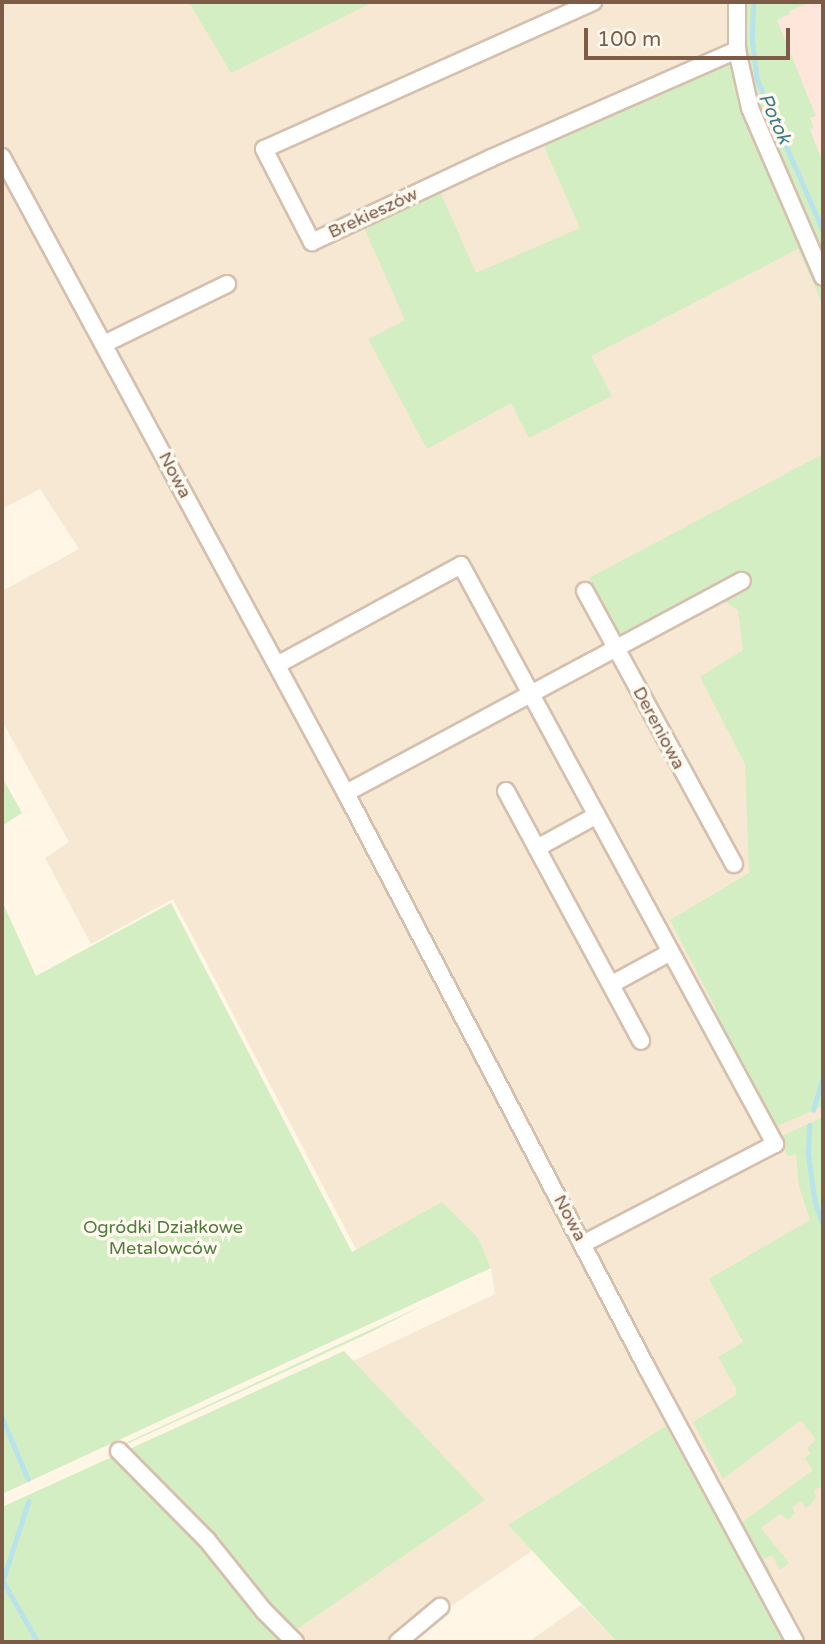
<!DOCTYPE html>
<meta charset="utf-8">
<style>
body{margin:0}
#map{position:relative;width:825px;height:1644px;overflow:hidden;background:#fff6e6;font-family:"Varela Round",sans-serif}
div>[style]{position:absolute}
.residential>*{inset:0;background:#f7e8d4}
.commercial>*{inset:0;background:#ffe6da}
.green>*{inset:0;background:#d3eec2}
.stream>*{height:4.5px;margin:-2.25px;padding:0 2.25px;transform-origin:2.25px;border-radius:2.25px;background:#b8e3eb}
.roads{filter:drop-shadow(2px 0 #d5bfad) drop-shadow(-2px 0 #d5bfad) drop-shadow(0 2px #d5bfad) drop-shadow(0 -2px #d5bfad)}
.street>*{height:16px;margin:-8px;padding:0 8px;transform-origin:8px;border-radius:8px;background:#fff}
span{translate:-50% -50%;white-space:nowrap;text-align:center;line-height:1.15;-webkit-text-stroke:7px #fff9ef;paint-order:stroke}
.street-label{font-size:18px;color:#7c5b47}
.park-label{font-size:18px;color:#4d7c3b}
.water-label{font-size:19px;color:#3b7b8a;font-style:italic}
.frame{position:absolute;inset:0;border:4px solid #7c5b47;pointer-events:none}
.scale{position:absolute;left:584px;top:28px;width:206px;height:32px;box-sizing:border-box;border:4px solid #7c5b47;border-top:0;padding-left:9px;font-size:21px;line-height:24px;white-space:nowrap;color:#7c5b47;-webkit-text-stroke:5px #fff9ef;paint-order:stroke}
</style>
<div id="map">
<div class="residential">
<div style="clip-path:polygon(2px 2px,823px 2px,823px 1642px,807px 1642px,719px 1483px,704px 1495px,666px 1426px,508px 1525px,532px 1551px,444px 1611px,426px 1618px,390px 1642px,303px 1642px,294px 1631px,484px 1500px,353px 1361px,495px 1294px,491px 1268px,478px 1238px,357px 1251px,173px 899px,91px 944px,45px 858px,69px 842px,2px 721px,2px 591px,79px 549px,40px 489px,2px 509px)"></div>
<div style="clip-path:polygon(581px 1605px,617px 1642px,528px 1642px)"></div>
</div>
<div class="commercial">
<div style="clip-path:polygon(812px 2px,823px 2px,823px 185px,774px 18px)"></div>
</div>
<div class="green">
<div style="clip-path:polygon(189px 2px,373px 2px,231px 73px)"></div>
<div style="clip-path:polygon(735px 2px,812px 2px,789px 11px,790px 14px,777px 20px,816px 116px,810px 118px,814px 128px,810px 129px,823px 163px,823px 305px,798px 249px,591px 356px,612px 396px,529px 438px,511px 403px,427px 449px,368px 339px,405px 320px,362px 223px,439px 189px,476px 273px,580px 228px,543px 144px,725px 58px,733px 37px)"></div>
<div style="clip-path:polygon(823px 454px,823px 1106px,773px 1128px,710px 1013px,716px 1009px,670px 920px,749px 873px,745px 764px,700px 677px,743px 650px,738px 610px,725px 602px,719px 588px,671px 613px,668px 610px,619px 634px,589px 578px)"></div>
<div style="clip-path:polygon(2px 777px,22px 813px,2px 826px)"></div>
<div style="clip-path:polygon(2px 901px,36px 976px,171px 903px,352px 1252px,442px 1202px,478px 1238px,491px 1268px,2px 1494px)"></div>
<div style="clip-path:polygon(823px 1117px,823px 1486px,814px 1490px,816px 1498px,809px 1506px,806px 1508px,801px 1501px,792px 1507px,795px 1513px,789px 1520px,780px 1514px,761px 1528px,789px 1563px,780px 1570px,772px 1555px,764px 1559px,772px 1575px,769px 1575px,740px 1524px,813px 1470px,805px 1458px,810px 1454px,807px 1448px,816px 1440px,801px 1420px,723px 1479px,693px 1422px,736px 1395px,736px 1388px,718px 1357px,743px 1342px,709px 1279px,810px 1220px,799px 1186px,796px 1154px,788px 1156px,778px 1138px)"></div>
<div style="clip-path:polygon(426px 1304px,367px 1334px,120px 1447px,119px 1446px)"></div>
<div style="clip-path:polygon(344px 1351px,485px 1500px,284px 1638px,287px 1642px,2px 1642px,2px 1507px)"></div>
<div style="clip-path:polygon(666px 1426px,743px 1567px,784px 1642px,617px 1642px,508px 1525px)"></div>
</div>
<div class="stream">
<div style="left:754px;top:2px;width:33px;rotate:93deg"></div>
<div style="left:752px;top:35px;width:44px;rotate:83.5deg"></div>
<div style="left:757px;top:79px;width:165px;rotate:66.4deg"></div>
<div style="left:813px;top:1110px;width:34px;rotate:-73deg"></div>
<div style="left:810px;top:1125px;width:27px;rotate:94deg"></div>
<div style="left:808px;top:1152px;width:49px;rotate:81.9deg"></div>
<div style="left:815px;top:1201px;width:24px;rotate:71deg"></div>
<div style="left:2px;top:1417px;width:67px;rotate:67.2deg"></div>
<div style="left:29px;top:1501px;width:84px;rotate:108deg"></div>
<div style="left:3px;top:1581px;width:70px;rotate:60.2deg"></div>
</div>
<div class="roads">
<div class="street">
<div style="left:593px;top:2px;width:360px;rotate:155.9deg"></div>
<div style="left:264px;top:149px;width:105px;rotate:62.7deg"></div>
<div style="left:312px;top:242px;width:198px;rotate:-25.1deg"></div>
<div style="left:491px;top:158px;width:269px;rotate:-23.7deg"></div>
<div style="left:737px;top:50px;width:48px;rotate:-90deg"></div>
<div style="left:737px;top:50px;width:59px;rotate:77.4deg"></div>
<div style="left:750px;top:108px;width:184px;rotate:66.6deg"></div>
<div style="left:2px;top:157px;width:730px;rotate:61.61deg"></div>
<div style="left:349px;top:799px;width:642px;rotate:62.36deg"></div>
<div style="left:647px;top:1368px;width:311px;rotate:61.6deg"></div>
<div style="left:104px;top:344px;width:137px;rotate:-26deg"></div>
<div style="left:585px;top:591px;width:311px;rotate:61.4deg"></div>
<div style="left:277px;top:665px;width:209px;rotate:-28.5deg"></div>
<div style="left:461px;top:565px;width:659px;rotate:61.53deg"></div>
<div style="left:775px;top:1144px;width:216px;rotate:152.5deg"></div>
<div style="left:506px;top:791px;width:284px;rotate:61.6deg"></div>
<div style="left:346px;top:793px;width:449px;rotate:-28.2deg"></div>
<div style="left:537px;top:848px;width:68px;rotate:-28.8deg"></div>
<div style="left:612px;top:984px;width:67px;rotate:-28.5deg"></div>
<div style="left:119px;top:1451px;width:125px;rotate:45.3deg"></div>
<div style="left:207px;top:1540px;width:91px;rotate:51.2deg"></div>
<div style="left:264px;top:1611px;width:44px;rotate:45deg"></div>
<div style="left:398px;top:1642px;width:55px;rotate:-39.8deg"></div>
</div>
</div>
<div class="street-label">
<span style="left:373px;top:213px;rotate:-25deg">Brekieszów</span>
<span style="left:175px;top:475px;rotate:62deg">Nowa</span>
<span style="left:659px;top:728px;rotate:62deg">Dereniowa</span>
<span style="left:570px;top:1218px;rotate:62deg">Nowa</span>
</div>
<div class="park-label">
<span style="left:163px;top:1238px">Ogródki Działkowe<br>Metalowców</span>
</div>
<div class="water-label">
<span style="left:774px;top:119px;rotate:66deg">Potok</span>
</div>
<div class="frame"></div>
<div class="scale">100 m</div>
</div>
